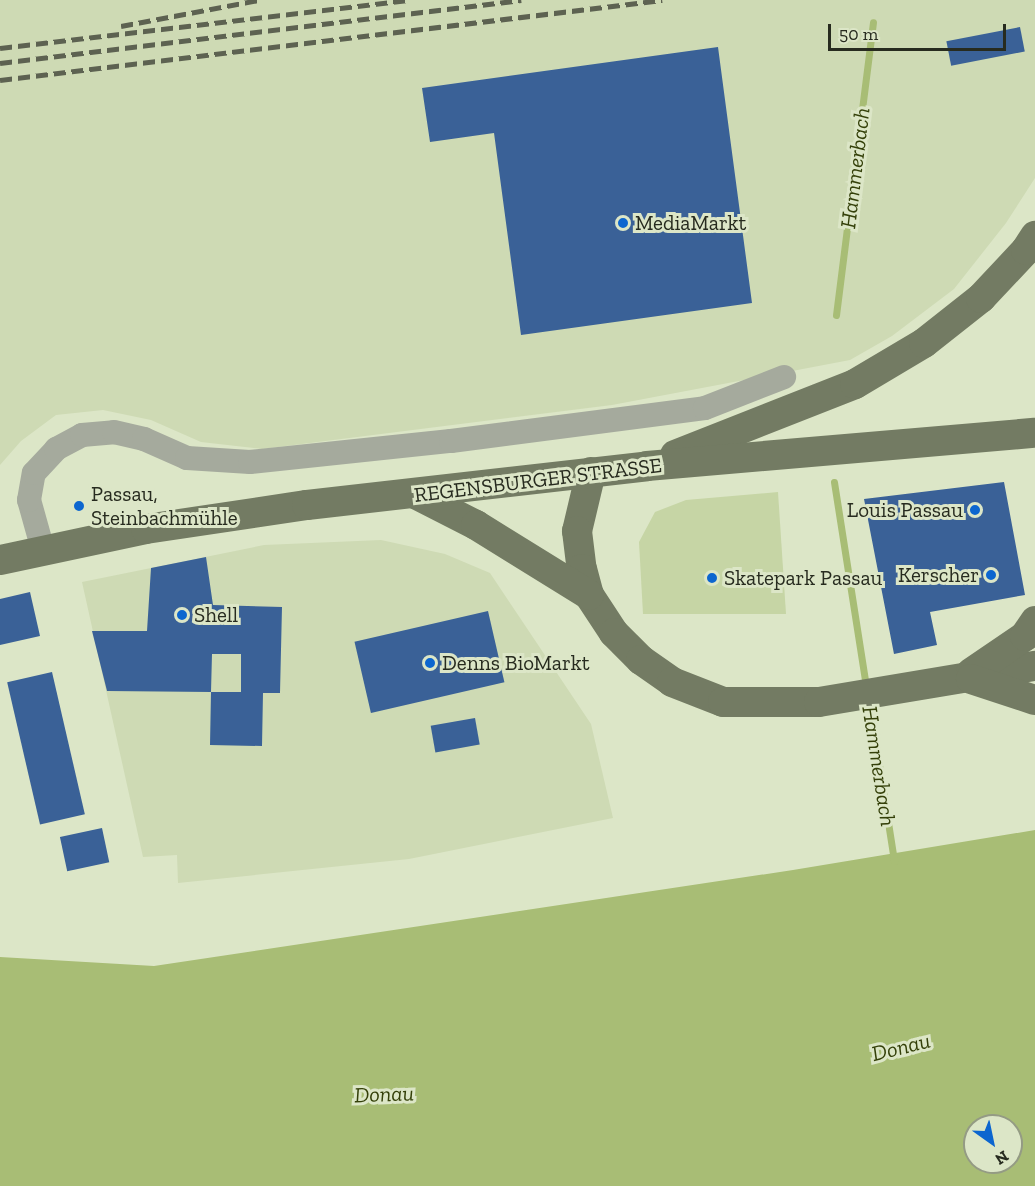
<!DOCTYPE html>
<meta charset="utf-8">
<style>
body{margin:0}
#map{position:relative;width:1035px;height:1186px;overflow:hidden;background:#dce6c7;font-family:"Zilla Slab",serif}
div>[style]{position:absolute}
.built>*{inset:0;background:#cedab4}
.green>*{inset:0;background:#c6d5a5}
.water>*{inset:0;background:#a8bd75}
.stream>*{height:7px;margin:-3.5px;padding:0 3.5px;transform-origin:3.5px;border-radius:3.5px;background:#a8bd75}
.building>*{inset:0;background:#3a6197;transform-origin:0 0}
.minor>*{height:24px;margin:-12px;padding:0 12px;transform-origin:12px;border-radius:12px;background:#a5aa9d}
.major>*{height:30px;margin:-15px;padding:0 15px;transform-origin:15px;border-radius:15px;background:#737b63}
.rail>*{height:4.5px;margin-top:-2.25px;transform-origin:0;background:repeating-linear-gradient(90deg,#5d6251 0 12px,transparent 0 18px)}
.dots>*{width:16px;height:16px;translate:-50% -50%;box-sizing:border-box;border:3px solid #dce6c7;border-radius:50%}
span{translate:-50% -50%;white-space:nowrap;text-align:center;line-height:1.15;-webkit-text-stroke:6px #dce6c7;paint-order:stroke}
.poi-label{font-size:21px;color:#272b1f}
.left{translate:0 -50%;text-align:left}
.right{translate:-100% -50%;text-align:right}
.street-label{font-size:21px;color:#272b1f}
.water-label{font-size:22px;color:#344009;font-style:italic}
.north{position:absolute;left:963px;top:1114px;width:60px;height:60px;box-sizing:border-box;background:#dce6c7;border:2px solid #949b84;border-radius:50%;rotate:147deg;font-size:16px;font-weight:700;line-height:24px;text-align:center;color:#272b1f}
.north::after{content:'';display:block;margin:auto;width:21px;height:27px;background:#0c66cf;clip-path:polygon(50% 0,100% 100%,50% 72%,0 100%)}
.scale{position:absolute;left:828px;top:24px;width:178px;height:27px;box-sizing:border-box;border:3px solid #272b1f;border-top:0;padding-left:8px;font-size:18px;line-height:21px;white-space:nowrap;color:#272b1f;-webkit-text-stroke:4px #dce6c7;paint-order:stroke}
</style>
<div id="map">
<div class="built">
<div style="clip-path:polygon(0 0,1035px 0,1035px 178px,1006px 223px,954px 289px,892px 336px,850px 360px,612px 405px,262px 449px,201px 442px,151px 420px,103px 410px,56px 415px,21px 441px,0 465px)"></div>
<div style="clip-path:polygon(381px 540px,445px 554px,490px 573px,591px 724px,613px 818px,409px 859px,178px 883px,177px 855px,143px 857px,82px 582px,264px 545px)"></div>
</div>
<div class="green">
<div style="clip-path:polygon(778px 492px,786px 614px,643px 614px,639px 542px,655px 512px,686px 500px)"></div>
</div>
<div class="water">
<div style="clip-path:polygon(evenodd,1035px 830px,1035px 1186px,0 1186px,0 957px,154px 966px,793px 870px,1035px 830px,975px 1126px,1011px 1126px,1011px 1162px,975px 1162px,975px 1126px)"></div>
</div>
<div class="stream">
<div style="left:836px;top:315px;width:295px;rotate:-82.8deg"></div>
<div style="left:834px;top:482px;width:207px;rotate:81.1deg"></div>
<div style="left:869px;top:701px;width:162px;rotate:81.1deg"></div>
</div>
<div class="building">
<div style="left:1020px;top:27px;width:25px;height:75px;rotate:79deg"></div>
<div style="clip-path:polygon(718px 47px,752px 303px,521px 335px,494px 133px,430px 142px,422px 88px)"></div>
<div style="clip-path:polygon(1004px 482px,1025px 595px,930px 612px,937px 645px,894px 654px,864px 499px)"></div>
<div style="clip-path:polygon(206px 557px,213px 605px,282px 607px,280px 693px,263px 693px,262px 746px,210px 745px,211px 692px,241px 692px,241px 654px,212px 654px,211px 692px,107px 691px,92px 631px,147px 631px,151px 568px)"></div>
<div style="clip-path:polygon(30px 592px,40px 636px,0 645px,0 599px)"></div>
<div style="left:488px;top:611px;width:73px;height:137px;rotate:77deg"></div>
<div style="left:52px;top:672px;width:146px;height:46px;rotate:77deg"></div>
<div style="left:475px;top:718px;width:27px;height:45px;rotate:80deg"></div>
<div style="left:102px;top:828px;width:35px;height:43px;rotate:78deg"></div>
</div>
<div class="minor">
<div style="left:43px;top:550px;width:52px;rotate:-105.6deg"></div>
<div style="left:29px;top:500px;width:27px;rotate:-80deg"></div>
<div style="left:34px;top:473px;width:33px;rotate:-47deg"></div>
<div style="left:56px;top:449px;width:30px;rotate:-28deg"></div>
<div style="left:82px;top:435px;width:32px;rotate:-5deg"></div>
<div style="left:114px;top:432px;width:31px;rotate:13deg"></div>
<div style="left:144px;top:439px;width:47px;rotate:23.8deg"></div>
<div style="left:187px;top:458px;width:63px;rotate:3.6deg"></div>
<div style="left:250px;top:462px;width:202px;rotate:-6deg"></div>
<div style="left:451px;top:441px;width:256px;rotate:-7.4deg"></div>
<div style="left:705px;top:408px;width:85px;rotate:-21.4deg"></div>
</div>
<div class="major">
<div style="left:675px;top:455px;width:193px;rotate:-21.5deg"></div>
<div style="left:855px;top:384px;width:80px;rotate:-30.7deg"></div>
<div style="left:924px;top:343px;width:73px;rotate:-38.3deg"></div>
<div style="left:981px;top:298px;width:66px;rotate:-46.8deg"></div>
<div style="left:1026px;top:250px;width:17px;rotate:-57deg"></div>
<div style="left:591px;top:472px;width:61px;rotate:103.3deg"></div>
<div style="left:577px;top:531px;width:38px;rotate:83deg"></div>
<div style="left:582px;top:569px;width:27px;rotate:75deg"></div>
<div style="left:589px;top:595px;width:45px;rotate:56.7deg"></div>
<div style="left:614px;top:633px;width:38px;rotate:45deg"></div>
<div style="left:641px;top:660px;width:38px;rotate:35deg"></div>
<div style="left:672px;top:682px;width:55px;rotate:21.4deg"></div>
<div style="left:723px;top:702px;width:96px"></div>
<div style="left:819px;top:702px;width:219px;rotate:-9.5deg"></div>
<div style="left:417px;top:495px;width:66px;rotate:27deg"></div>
<div style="left:476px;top:525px;width:133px;rotate:31.8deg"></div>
<div style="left:0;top:560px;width:149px;rotate:-12deg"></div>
<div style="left:146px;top:529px;width:163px;rotate:-8.5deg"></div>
<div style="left:307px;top:505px;width:342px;rotate:-6.5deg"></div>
<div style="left:647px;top:466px;width:389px;rotate:-4.9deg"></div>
<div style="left:971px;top:673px;width:65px;rotate:-34.4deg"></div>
<div style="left:1025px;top:636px;width:18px;rotate:-56deg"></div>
<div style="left:971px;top:679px;width:67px;rotate:18.2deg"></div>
</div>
<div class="rail">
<div style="left:121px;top:26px;width:140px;rotate:-10.7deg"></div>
<div style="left:0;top:48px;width:411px;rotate:-6.7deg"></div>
<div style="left:0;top:63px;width:525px;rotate:-6.89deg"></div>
<div style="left:0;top:80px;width:667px;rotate:-6.89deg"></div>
</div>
<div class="dots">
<div style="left:623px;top:223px;background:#0c66cf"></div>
<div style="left:79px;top:506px;background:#0c66cf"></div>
<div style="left:975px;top:510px;background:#0c66cf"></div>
<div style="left:991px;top:575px;background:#0c66cf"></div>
<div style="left:712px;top:578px;background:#0c66cf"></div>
<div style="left:182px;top:615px;background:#0c66cf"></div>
<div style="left:430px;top:663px;background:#0c66cf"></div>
</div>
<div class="poi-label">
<span class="left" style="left:635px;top:223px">MediaMarkt</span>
<span class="left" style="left:91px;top:506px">Passau,<br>Steinbachmühle</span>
<span class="right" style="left:963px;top:510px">Louis Passau</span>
<span class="right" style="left:979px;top:575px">Kerscher</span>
<span class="left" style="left:724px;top:578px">Skatepark Passau</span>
<span class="left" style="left:194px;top:615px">Shell</span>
<span class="left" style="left:442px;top:663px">Denns BioMarkt</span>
</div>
<div class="street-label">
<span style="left:538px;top:480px;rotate:-7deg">REGENSBURGER STRASSE</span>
</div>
<div class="water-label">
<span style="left:855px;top:168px;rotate:-83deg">Hammerbach</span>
<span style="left:879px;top:766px;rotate:81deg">Hammerbach</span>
<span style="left:901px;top:1047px;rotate:-14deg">Donau</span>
<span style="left:384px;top:1094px;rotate:-2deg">Donau</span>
</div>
<div class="north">N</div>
<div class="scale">50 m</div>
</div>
